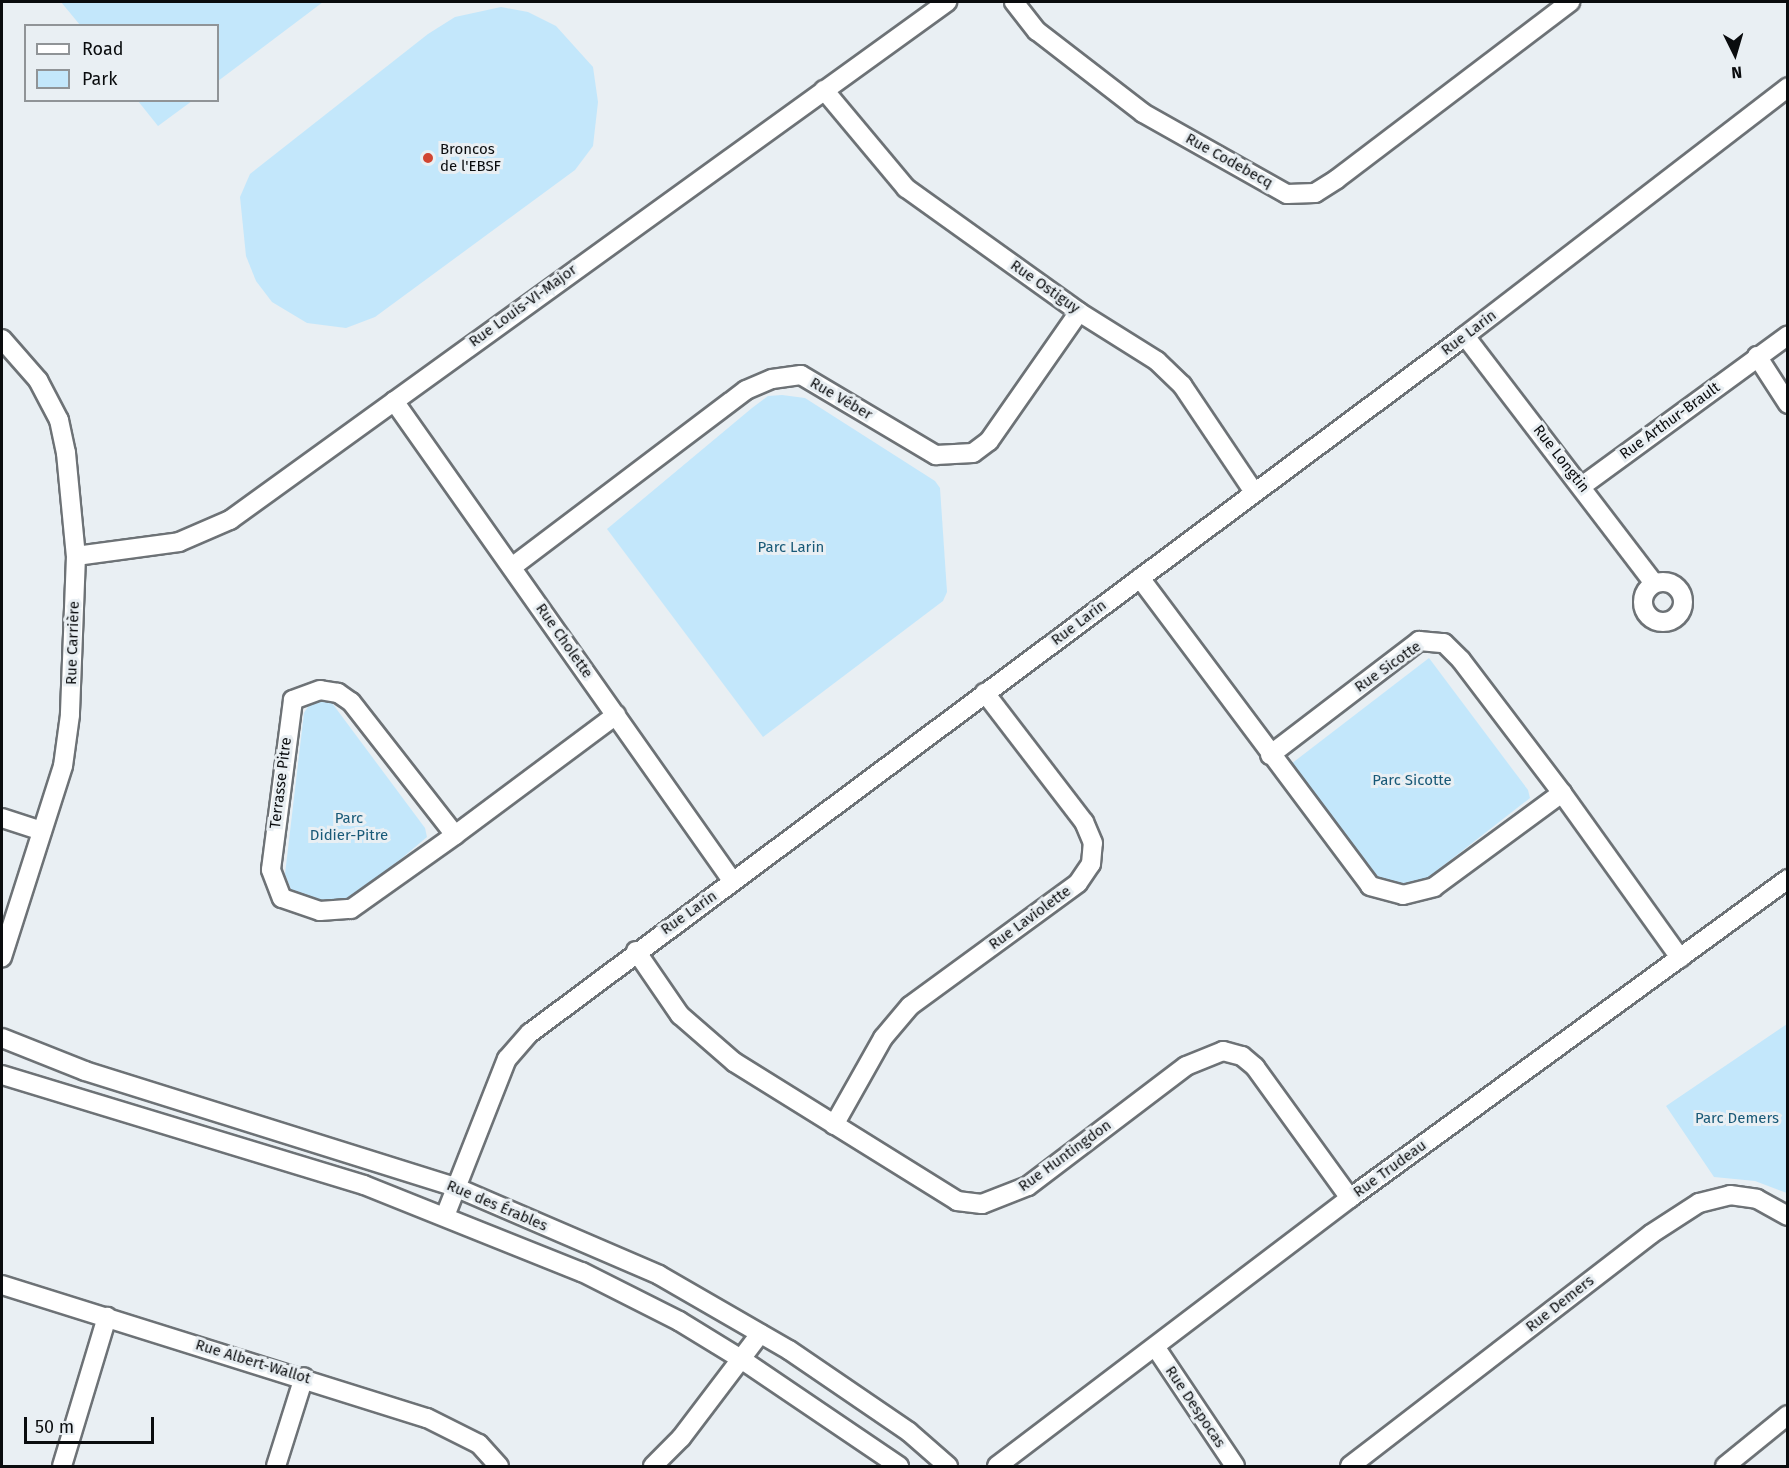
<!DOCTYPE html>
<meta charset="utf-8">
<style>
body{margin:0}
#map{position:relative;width:1789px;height:1468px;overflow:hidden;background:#e9eff3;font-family:"Fira Sans",sans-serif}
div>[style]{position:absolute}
.green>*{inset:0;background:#c3e7fb}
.roads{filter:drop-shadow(2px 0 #6d7276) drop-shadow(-2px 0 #6d7276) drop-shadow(0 2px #6d7276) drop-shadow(0 -2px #6d7276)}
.minor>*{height:18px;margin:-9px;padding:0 9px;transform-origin:9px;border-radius:9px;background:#fff}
.minor>.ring{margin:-9px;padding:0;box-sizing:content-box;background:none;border:18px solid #fff;border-radius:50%}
.dots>*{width:16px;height:16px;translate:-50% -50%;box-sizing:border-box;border:3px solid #e9eff3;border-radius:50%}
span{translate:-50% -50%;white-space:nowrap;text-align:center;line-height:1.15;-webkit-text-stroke:6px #e9eff3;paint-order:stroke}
.poi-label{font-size:15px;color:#0a0c0e}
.left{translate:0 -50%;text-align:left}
.street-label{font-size:15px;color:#0a0c0e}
.park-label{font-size:15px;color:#185977}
.frame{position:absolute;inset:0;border:3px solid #0a0c0e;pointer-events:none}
.legend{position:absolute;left:24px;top:24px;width:195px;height:78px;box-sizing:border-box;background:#e9eff3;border:2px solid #909497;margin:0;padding:8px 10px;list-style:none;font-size:18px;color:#0a0c0e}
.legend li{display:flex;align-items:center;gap:12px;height:30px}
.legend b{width:30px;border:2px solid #909497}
.north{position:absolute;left:1705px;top:24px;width:60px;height:60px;-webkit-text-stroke:4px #e9eff3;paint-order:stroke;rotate:175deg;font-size:16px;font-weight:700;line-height:24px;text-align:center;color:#0a0c0e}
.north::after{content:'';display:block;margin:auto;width:21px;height:27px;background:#0a0c0e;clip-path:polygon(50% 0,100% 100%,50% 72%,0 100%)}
.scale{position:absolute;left:24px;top:1417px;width:130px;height:27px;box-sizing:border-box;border:3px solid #0a0c0e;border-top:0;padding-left:8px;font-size:18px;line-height:21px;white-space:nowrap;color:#0a0c0e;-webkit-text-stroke:4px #e9eff3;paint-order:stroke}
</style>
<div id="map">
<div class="green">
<div style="clip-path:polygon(61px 2px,323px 2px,218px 81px,218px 26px,80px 25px)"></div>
<div style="clip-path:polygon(501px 7px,528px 12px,556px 26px,593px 67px,598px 102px,593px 146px,575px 170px,375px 317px,346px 328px,307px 323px,272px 302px,256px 281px,246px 256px,240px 197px,250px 174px,428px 34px,455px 17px)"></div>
<div style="clip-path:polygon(138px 101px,192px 101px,158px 126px)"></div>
<div style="clip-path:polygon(782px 395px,805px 398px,935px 481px,940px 488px,947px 592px,943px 601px,763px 737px,607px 529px,752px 408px,768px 396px)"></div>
<div style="clip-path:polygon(1429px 658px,1528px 790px,1530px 798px,1421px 883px,1387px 884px,1377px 878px,1291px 764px)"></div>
<div style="clip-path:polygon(324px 701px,332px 703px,425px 828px,427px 837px,352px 900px,328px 903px,311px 902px,292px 892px,285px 874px,304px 713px,309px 705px)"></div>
<div style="clip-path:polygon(1787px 1024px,1787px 1193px,1755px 1181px,1714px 1177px,1666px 1106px)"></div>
</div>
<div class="roads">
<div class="minor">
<div style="left:1014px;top:2px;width:37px;rotate:52deg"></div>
<div style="left:1037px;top:31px;width:134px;rotate:37.7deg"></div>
<div style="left:1143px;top:113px;width:165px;rotate:29.4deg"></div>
<div style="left:1287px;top:194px;width:28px;rotate:-2deg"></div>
<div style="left:1315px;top:193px;width:26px;rotate:-32deg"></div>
<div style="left:1337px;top:179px;width:293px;rotate:-37.2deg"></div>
<div style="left:824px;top:90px;width:128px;rotate:50.1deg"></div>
<div style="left:906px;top:188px;width:213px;rotate:35.6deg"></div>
<div style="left:1079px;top:312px;width:92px;rotate:32.1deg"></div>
<div style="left:1157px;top:361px;width:35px;rotate:44deg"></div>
<div style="left:1182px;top:385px;width:129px;rotate:56.1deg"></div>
<div style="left:1465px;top:336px;width:311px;rotate:52.6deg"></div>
<div style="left:2px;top:339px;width:55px;rotate:48.7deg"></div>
<div style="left:38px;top:380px;width:45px;rotate:62.3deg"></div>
<div style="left:59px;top:420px;width:34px;rotate:78deg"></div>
<div style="left:66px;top:453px;width:103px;rotate:84.5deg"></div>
<div style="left:76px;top:556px;width:159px;rotate:92.2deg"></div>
<div style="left:70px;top:715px;width:51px;rotate:97.8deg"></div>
<div style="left:63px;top:766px;width:201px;rotate:107.7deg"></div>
<div style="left:1757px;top:356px;width:57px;rotate:57.1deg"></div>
<div style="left:394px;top:401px;width:588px;rotate:54.82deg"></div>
<div style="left:1582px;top:486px;width:255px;rotate:-36.2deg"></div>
<div style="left:76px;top:556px;width:104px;rotate:-7.7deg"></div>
<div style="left:179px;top:542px;width:56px;rotate:-23.3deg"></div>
<div style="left:230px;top:520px;width:885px;rotate:-35.85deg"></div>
<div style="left:512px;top:567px;width:293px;rotate:-37.1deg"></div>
<div style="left:746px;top:390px;width:28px;rotate:-23deg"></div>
<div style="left:772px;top:379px;width:29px;rotate:-8deg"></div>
<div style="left:801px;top:375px;width:157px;rotate:30.7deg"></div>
<div style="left:936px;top:455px;width:37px;rotate:-3deg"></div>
<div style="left:973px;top:453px;width:20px;rotate:-37deg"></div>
<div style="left:989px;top:441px;width:157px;rotate:-55.1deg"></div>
<div style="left:1140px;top:578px;width:384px;rotate:53.2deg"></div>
<div style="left:1370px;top:886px;width:34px;rotate:15deg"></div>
<div style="left:1403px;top:895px;width:32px;rotate:-14deg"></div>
<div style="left:1434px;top:887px;width:159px;rotate:-36.3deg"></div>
<div class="ring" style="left:1643px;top:582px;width:22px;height:22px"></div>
<div style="left:1270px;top:755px;width:188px;rotate:-37.4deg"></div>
<div style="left:1419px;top:641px;width:25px;rotate:5deg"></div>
<div style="left:1444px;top:643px;width:24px;rotate:45deg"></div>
<div style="left:1461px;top:660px;width:167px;rotate:52.8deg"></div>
<div style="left:1562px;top:793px;width:203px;rotate:54.4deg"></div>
<div style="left:2px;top:818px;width:42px;rotate:18deg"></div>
<div style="left:455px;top:835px;width:169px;rotate:-128deg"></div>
<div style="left:351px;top:702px;width:16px;rotate:-145deg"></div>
<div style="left:338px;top:693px;width:18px;rotate:-171deg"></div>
<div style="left:320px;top:690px;width:29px;rotate:160deg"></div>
<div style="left:293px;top:700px;width:171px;rotate:97.4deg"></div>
<div style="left:271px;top:870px;width:30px;rotate:69deg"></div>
<div style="left:282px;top:898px;width:40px;rotate:18.9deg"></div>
<div style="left:320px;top:911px;width:31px;rotate:-4deg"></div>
<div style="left:351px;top:909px;width:128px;rotate:-35.4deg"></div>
<div style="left:455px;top:835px;width:201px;rotate:-36.7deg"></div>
<div style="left:636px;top:951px;width:78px;rotate:55.5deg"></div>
<div style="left:680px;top:1015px;width:72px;rotate:41deg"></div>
<div style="left:734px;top:1062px;width:263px;rotate:31.9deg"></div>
<div style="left:957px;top:1201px;width:25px;rotate:7deg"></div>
<div style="left:982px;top:1204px;width:49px;rotate:-21.4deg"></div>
<div style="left:1028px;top:1186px;width:198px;rotate:-37.2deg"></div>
<div style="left:1186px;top:1066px;width:40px;rotate:-22deg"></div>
<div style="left:1223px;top:1051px;width:20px;rotate:15deg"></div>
<div style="left:1242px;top:1056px;width:17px;rotate:40deg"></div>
<div style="left:1255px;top:1067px;width:162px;rotate:54.1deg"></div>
<div style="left:2px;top:1038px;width:89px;rotate:21.7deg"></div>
<div style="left:85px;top:1071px;width:388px;rotate:17.4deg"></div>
<div style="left:455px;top:1187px;width:222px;rotate:23.3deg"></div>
<div style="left:659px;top:1275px;width:150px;rotate:30deg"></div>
<div style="left:789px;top:1350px;width:145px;rotate:34.3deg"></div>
<div style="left:909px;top:1432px;width:52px;rotate:41.1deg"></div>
<div style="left:2px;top:1075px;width:378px;rotate:16.9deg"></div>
<div style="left:364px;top:1185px;width:235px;rotate:21.8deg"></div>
<div style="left:582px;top:1272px;width:109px;rotate:26.8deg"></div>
<div style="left:679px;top:1321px;width:73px;rotate:31.5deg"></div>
<div style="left:741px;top:1359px;width:191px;rotate:34.1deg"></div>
<div style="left:834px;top:1125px;width:100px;rotate:-60.6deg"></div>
<div style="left:883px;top:1038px;width:42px;rotate:-49.8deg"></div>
<div style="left:910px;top:1006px;width:208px;rotate:-36.2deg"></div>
<div style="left:1078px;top:883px;width:23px;rotate:-56deg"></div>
<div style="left:1091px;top:864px;width:21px;rotate:-85deg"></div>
<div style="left:1093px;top:843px;width:23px;rotate:-113deg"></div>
<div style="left:1084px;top:822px;width:163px;rotate:-127.5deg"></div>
<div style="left:445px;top:1216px;width:169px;rotate:-68.5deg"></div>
<div style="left:507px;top:1059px;width:35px;rotate:-49deg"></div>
<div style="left:530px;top:1033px;width:1166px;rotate:-36.7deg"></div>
<div style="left:1465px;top:336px;width:408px;rotate:-37.6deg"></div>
<div style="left:2px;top:1285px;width:445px;rotate:17.4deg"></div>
<div style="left:427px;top:1418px;width:58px;rotate:26.6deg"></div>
<div style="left:479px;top:1444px;width:30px;rotate:48deg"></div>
<div style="left:1156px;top:1348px;width:142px;rotate:56.2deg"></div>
<div style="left:62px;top:1466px;width:156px;rotate:-73.2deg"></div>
<div style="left:276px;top:1466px;width:93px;rotate:-72.5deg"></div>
<div style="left:653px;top:1466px;width:40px;rotate:-45deg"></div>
<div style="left:681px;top:1438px;width:131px;rotate:-52.8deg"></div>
<div style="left:997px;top:1466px;width:443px;rotate:-37.2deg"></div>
<div style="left:1350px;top:1198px;width:542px;rotate:-36.07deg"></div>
<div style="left:1350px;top:1466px;width:380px;rotate:-37.6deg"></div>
<div style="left:1651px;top:1234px;width:57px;rotate:-32.9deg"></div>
<div style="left:1699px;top:1203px;width:32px;rotate:-14deg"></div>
<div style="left:1730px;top:1195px;width:27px;rotate:8deg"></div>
<div style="left:1757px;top:1199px;width:35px;rotate:29deg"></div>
<div style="left:1725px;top:1466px;width:81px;rotate:-39deg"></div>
</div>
</div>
<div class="dots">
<div style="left:428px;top:158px;background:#d14531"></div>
</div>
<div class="poi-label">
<span class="left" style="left:440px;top:158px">Broncos<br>de l'EBSF</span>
</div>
<div class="street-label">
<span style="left:1229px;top:161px;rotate:29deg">Rue Codebecq</span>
<span style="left:1045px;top:287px;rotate:35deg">Rue Ostiguy</span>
<span style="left:523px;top:306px;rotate:-36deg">Rue Louis-VI-Major</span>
<span style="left:1469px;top:333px;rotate:-37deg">Rue Larin</span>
<span style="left:841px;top:399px;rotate:30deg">Rue Véber</span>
<span style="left:1670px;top:421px;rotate:-36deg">Rue Arthur-Brault</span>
<span style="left:1561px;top:459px;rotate:52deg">Rue Longtin</span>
<span style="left:1079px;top:623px;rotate:-37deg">Rue Larin</span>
<span style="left:564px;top:641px;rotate:55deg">Rue Cholette</span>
<span style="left:73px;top:643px;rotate:-88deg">Rue Carrière</span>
<span style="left:1388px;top:667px;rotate:-35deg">Rue Sicotte</span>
<span style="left:281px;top:783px;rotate:-83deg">Terrasse Pitre</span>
<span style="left:689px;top:913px;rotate:-35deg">Rue Larin</span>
<span style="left:1030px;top:918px;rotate:-36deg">Rue Laviolette</span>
<span style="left:1065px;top:1156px;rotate:-36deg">Rue Huntingdon</span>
<span style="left:1390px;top:1169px;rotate:-36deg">Rue Trudeau</span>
<span style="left:497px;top:1206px;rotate:23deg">Rue des Érables</span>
<span style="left:1560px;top:1304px;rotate:-38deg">Rue Demers</span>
<span style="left:253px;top:1362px;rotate:17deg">Rue Albert-Wallot</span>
<span style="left:1195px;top:1407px;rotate:56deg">Rue Despocas</span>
</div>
<div class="park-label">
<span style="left:791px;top:548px">Parc Larin</span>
<span style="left:1412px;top:781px">Parc Sicotte</span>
<span style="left:349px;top:827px">Parc<br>Didier-Pitre</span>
<span style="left:1737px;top:1119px">Parc Demers</span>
</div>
<div class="frame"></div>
<ul class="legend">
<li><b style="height:8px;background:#fff"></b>Road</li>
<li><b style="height:16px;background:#c3e7fb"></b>Park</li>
</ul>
<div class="north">N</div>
<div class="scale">50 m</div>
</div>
